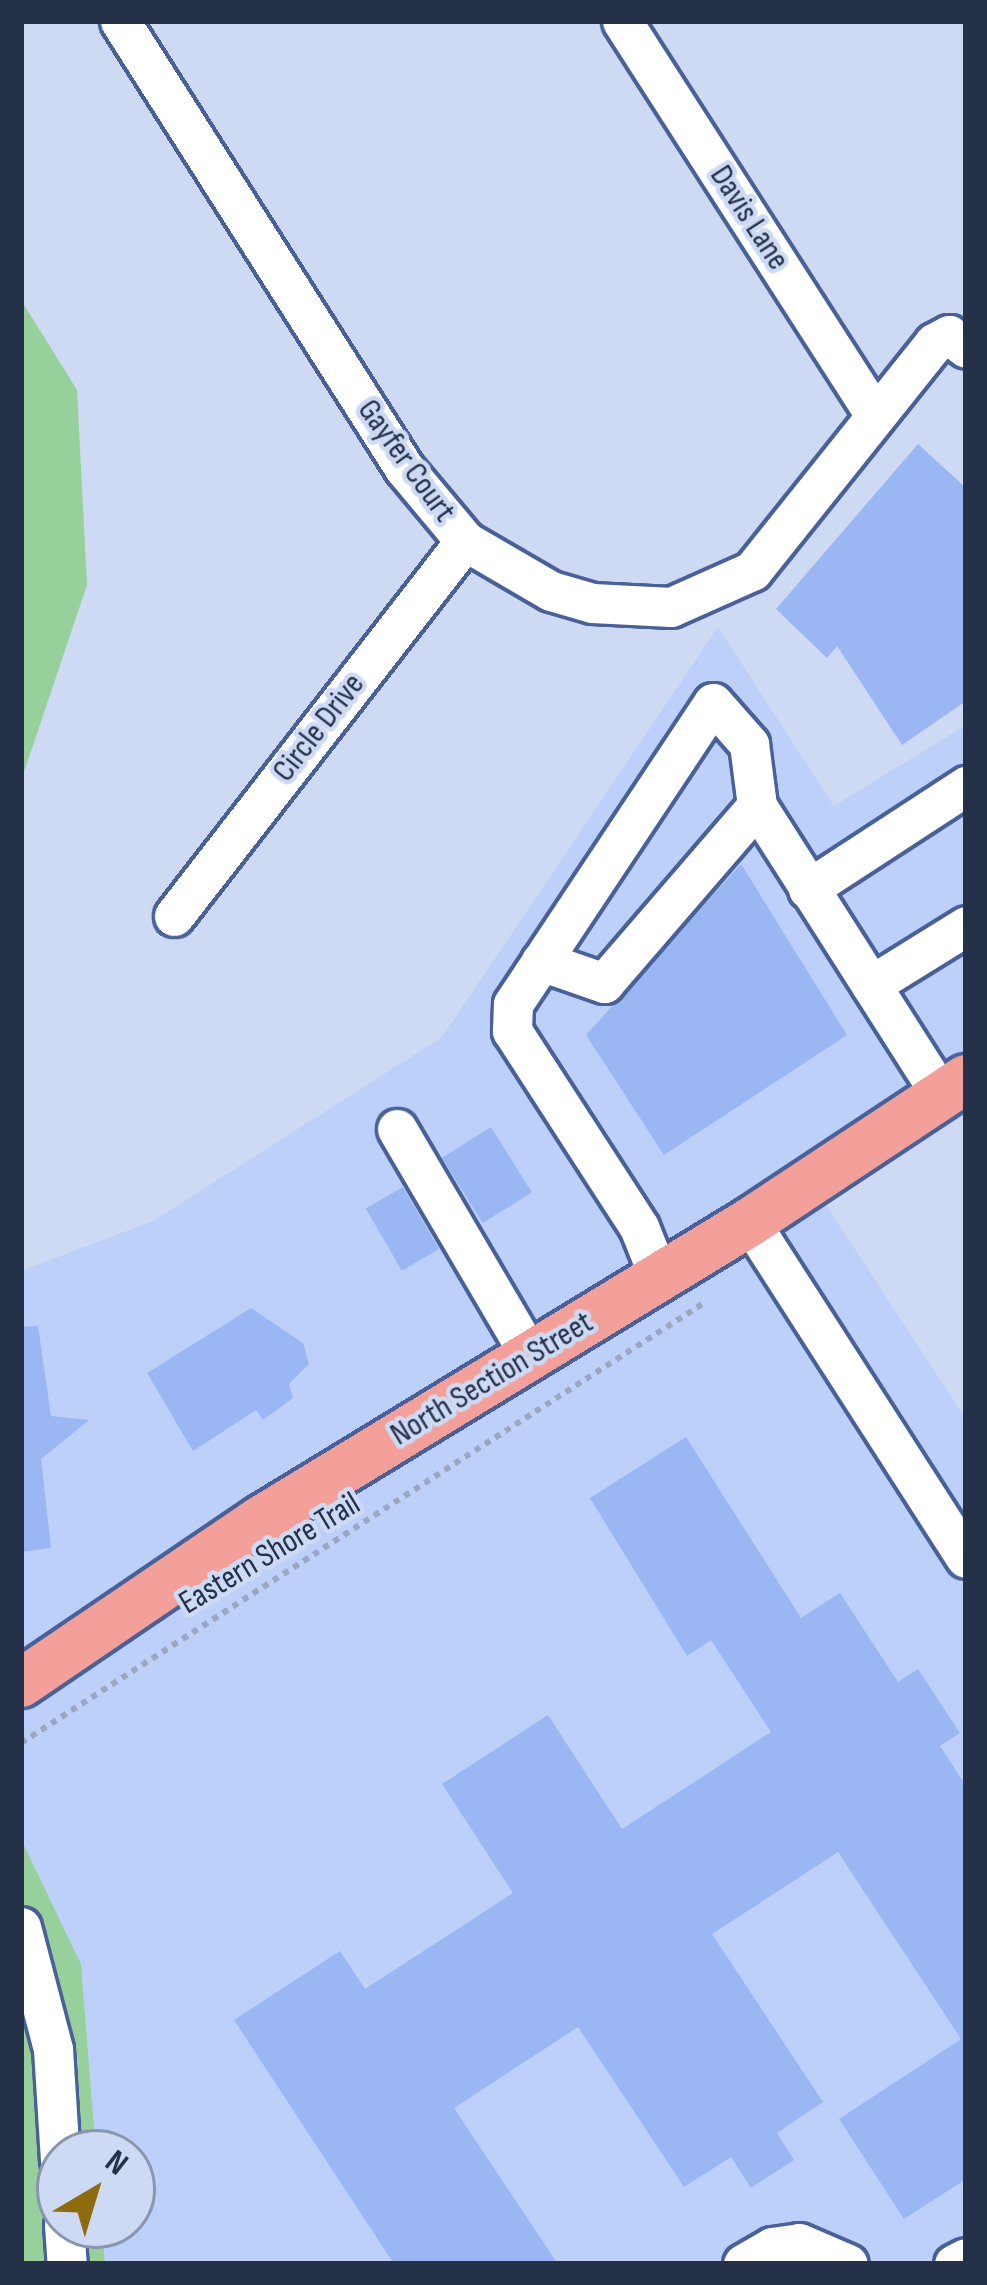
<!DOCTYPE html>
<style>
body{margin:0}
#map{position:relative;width:987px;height:2285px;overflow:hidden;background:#cedaf4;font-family:"Sofia Sans Condensed",sans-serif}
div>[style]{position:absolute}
.built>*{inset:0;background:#bdd0fa}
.green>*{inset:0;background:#97d09a}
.building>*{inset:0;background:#9ab6f3;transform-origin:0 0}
.path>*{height:6px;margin-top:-3px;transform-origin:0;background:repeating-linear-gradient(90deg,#9ba7c0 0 6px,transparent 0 12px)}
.roads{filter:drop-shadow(3px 0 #496198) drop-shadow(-3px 0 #496198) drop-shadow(0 3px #496198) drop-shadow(0 -3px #496198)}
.minor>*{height:39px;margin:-19.5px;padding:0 19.5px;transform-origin:19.5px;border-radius:19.5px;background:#fff}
.major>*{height:48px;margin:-24px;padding:0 24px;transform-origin:24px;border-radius:24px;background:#f3a09b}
span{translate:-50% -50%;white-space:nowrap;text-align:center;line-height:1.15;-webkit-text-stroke:9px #cedaf4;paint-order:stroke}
.street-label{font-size:33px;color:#253049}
.frame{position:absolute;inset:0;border:24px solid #253049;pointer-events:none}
.north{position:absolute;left:36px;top:2129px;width:120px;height:120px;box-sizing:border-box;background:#cedaf4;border:3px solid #8a96b0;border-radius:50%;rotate:38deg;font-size:33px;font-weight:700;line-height:48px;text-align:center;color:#253049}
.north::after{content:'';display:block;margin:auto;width:42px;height:54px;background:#8d6b0e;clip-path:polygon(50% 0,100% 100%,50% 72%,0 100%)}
</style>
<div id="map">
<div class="built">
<div style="clip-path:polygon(718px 627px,834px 806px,966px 725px,966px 1111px,822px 1199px,966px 1419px,966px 2264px,105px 2264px,102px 2225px,132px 2225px,132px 2153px,96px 2153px,81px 1964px,21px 1839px,21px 1271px,153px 1221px,442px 1037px)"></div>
</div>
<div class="green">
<div style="clip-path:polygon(21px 300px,77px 390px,87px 585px,21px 781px)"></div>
<div style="clip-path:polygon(21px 1839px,81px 1964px,96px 2153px,60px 2153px,60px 2225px,102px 2225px,105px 2264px,21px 2264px)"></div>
</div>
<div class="building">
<div style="clip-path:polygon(918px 444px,966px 488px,966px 701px,902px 745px,837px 646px,827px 658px,776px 609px)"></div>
<div style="clip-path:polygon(741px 864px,847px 1035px,664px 1155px,586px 1035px)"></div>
<div style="left:491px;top:1127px;width:77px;height:58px;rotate:58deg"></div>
<div style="left:403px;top:1187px;width:72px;height:43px;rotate:60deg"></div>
<div style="clip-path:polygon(251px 1308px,303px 1343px,309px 1364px,289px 1384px,293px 1398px,263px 1420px,256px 1410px,193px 1451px,147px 1373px)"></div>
<div style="clip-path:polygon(38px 1326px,51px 1416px,89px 1420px,41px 1459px,51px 1548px,21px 1552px,21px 1327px)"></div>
<div style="clip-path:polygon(686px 1437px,801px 1618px,840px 1593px,898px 1682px,918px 1669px,960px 1733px,940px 1746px,966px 1786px,966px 2179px,904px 2219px,839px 2119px,961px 2039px,838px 1852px,712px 1934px,823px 2102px,777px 2133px,794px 2160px,751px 2188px,731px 2157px,684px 2187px,578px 2027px,454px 2108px,558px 2264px,394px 2264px,234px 2020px,340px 1951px,365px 1989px,513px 1893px,442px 1784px,548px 1715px,622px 1829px,771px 1732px,711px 1640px,687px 1656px,590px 1498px)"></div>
</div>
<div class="path">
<div style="left:21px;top:1743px;width:816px;rotate:-32.79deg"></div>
</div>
<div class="roads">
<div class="minor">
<div style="left:120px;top:21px;width:530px;rotate:57.57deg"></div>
<div style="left:404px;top:468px;width:95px;rotate:50.1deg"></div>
<div style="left:465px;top:541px;width:99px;rotate:30.2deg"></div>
<div style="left:551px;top:591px;width:43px;rotate:16.3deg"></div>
<div style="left:592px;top:603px;width:79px;rotate:2.9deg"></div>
<div style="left:671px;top:607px;width:89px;rotate:-24deg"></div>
<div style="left:752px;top:571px;width:292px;rotate:-51.4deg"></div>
<div style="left:934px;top:343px;width:17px;rotate:-28deg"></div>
<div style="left:949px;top:335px;width:21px;rotate:37deg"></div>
<div style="left:622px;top:21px;width:468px;rotate:57.3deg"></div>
<div style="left:808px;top:889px;width:189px;rotate:-33.1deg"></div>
<div style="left:174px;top:916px;width:475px;rotate:-52.2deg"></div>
<div style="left:541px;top:961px;width:67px;rotate:19.2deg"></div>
<div style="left:604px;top:983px;width:234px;rotate:-49.2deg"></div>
<div style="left:871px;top:985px;width:112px;rotate:-31.8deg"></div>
<div style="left:397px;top:1129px;width:263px;rotate:59.6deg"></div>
<div style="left:750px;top:1222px;width:399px;rotate:57.3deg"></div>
<div style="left:659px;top:1277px;width:54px;rotate:-111.8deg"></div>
<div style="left:639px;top:1227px;width:234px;rotate:-122.9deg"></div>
<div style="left:512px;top:1031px;width:27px;rotate:-88deg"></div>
<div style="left:513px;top:1004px;width:361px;rotate:-56.4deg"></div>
<div style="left:713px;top:703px;width:55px;rotate:48.7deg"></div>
<div style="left:749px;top:744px;width:63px;rotate:82.6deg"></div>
<div style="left:757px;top:806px;width:343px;rotate:57.5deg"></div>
<div style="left:21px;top:1927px;width:126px;rotate:75.3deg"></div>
<div style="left:53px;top:2049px;width:112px;rotate:86.4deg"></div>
<div style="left:64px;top:2225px;width:39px;rotate:86deg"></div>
<div style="left:743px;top:2264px;width:34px;rotate:-30deg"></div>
<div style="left:772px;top:2247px;width:27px;rotate:-8deg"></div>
<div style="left:799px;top:2243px;width:53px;rotate:23.2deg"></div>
<div style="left:954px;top:2264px;width:13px;rotate:-27deg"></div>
</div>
<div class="major">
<div style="left:21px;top:1683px;width:290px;rotate:-34.2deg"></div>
<div style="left:261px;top:1520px;width:573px;rotate:-31.36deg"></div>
<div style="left:750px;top:1222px;width:259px;rotate:-33.5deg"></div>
</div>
</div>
<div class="street-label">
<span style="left:749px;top:218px;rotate:57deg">Davis Lane</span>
<span style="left:406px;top:461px;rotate:54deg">Gayfer Court</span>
<span style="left:319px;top:728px;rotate:-52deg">Circle Drive</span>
<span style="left:492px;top:1379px;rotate:-31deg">North Section Street</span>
<span style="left:270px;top:1554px;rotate:-31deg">Eastern Shore Trail</span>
</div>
<div class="frame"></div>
<div class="north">N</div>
</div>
